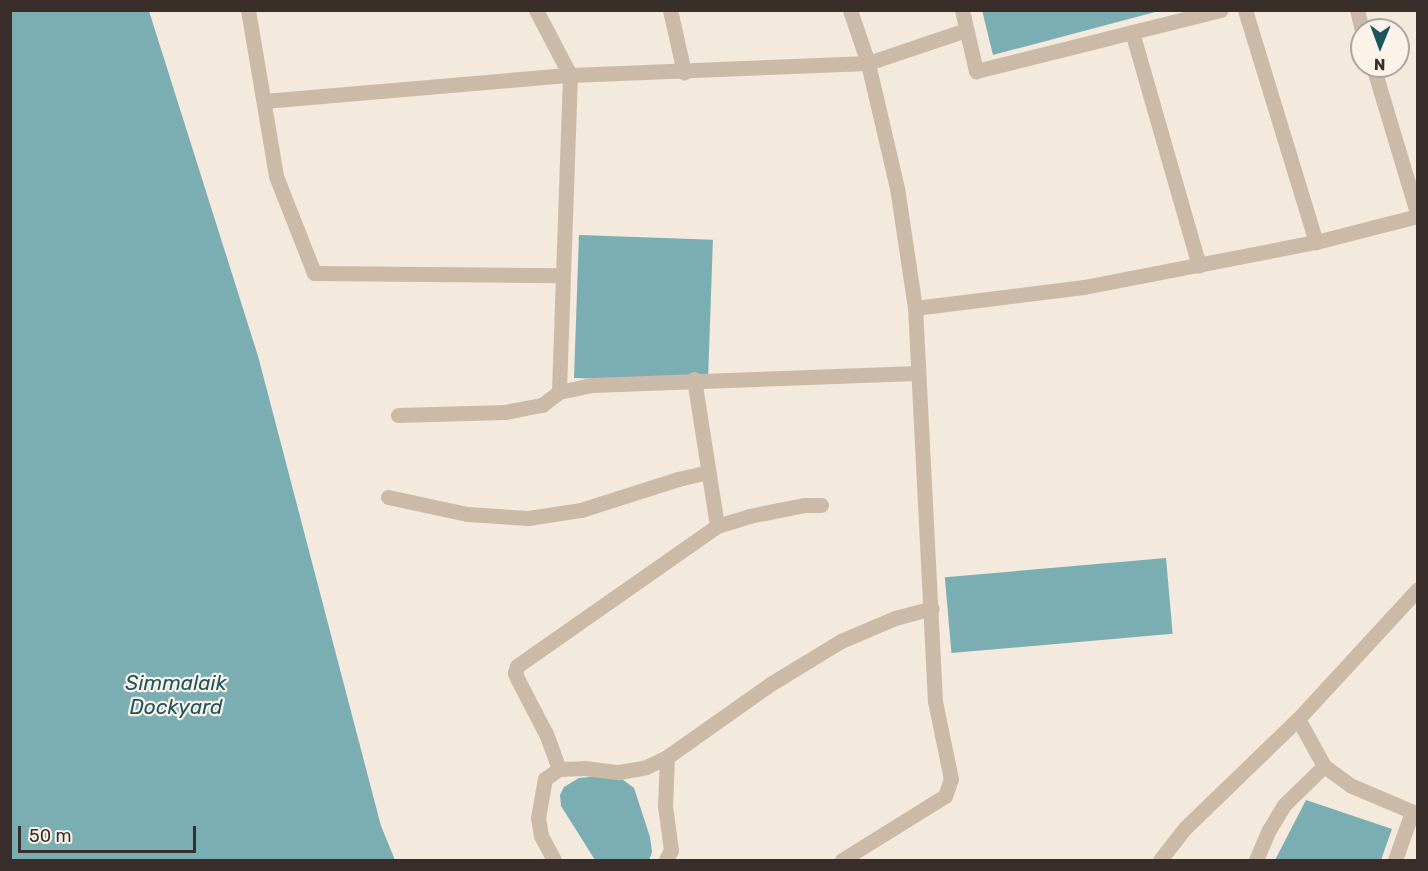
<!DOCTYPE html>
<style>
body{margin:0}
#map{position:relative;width:1428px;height:871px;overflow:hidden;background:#f3e9dd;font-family:Rubik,sans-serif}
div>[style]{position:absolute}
.water>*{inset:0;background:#7baeb2;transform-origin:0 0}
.minor>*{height:15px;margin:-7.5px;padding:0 7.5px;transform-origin:7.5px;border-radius:7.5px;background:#ccbaa8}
span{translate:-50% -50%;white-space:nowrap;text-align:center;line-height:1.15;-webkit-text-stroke:4.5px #fbf3ea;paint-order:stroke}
.water-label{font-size:21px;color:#1c565c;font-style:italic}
.frame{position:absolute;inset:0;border:12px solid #392e29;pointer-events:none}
.north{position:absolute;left:1350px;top:18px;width:60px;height:60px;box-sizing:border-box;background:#fbf3ea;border:2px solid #ada49d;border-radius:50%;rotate:181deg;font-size:16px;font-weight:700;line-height:24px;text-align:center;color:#392e29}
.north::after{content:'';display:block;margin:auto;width:21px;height:27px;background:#1c565c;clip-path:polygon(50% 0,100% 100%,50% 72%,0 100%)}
.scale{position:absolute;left:18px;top:826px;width:178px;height:27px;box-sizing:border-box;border:3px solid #392e29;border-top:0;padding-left:8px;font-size:18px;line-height:21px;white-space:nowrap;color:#392e29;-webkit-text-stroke:4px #fbf3ea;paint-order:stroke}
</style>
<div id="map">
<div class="water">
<div style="clip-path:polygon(982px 10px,1159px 10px,1159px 11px,993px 55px)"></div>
<div style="clip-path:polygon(10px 11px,149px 11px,258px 356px,381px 826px,395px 860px,11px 860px)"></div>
<div style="left:579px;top:235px;width:134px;height:143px;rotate:2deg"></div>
<div style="left:1166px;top:558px;width:76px;height:222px;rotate:85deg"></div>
<div style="clip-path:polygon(600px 776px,622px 779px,634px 788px,650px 837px,652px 852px,649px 860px,595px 860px,561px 806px,560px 795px,564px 787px,579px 778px)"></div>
<div style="clip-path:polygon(1306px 800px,1392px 829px,1381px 860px,1275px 860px)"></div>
</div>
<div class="minor">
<div style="left:248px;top:10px;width:168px;rotate:80.4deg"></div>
<div style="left:276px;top:176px;width:104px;rotate:68.6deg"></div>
<div style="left:314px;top:273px;width:247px;rotate:0.5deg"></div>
<div style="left:536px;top:10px;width:73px;rotate:62.4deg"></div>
<div style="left:570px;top:75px;width:317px;rotate:92deg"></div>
<div style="left:670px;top:10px;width:64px;rotate:77.3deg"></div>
<div style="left:962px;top:10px;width:63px;rotate:77.1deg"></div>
<div style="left:976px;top:71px;width:252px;rotate:-14deg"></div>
<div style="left:1245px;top:10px;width:243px;rotate:73deg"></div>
<div style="left:1357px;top:10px;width:21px;rotate:76deg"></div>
<div style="left:1132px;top:32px;width:243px;rotate:74deg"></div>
<div style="left:1373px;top:66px;width:157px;rotate:73.3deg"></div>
<div style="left:264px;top:101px;width:307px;rotate:-4.9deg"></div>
<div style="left:570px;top:75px;width:298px;rotate:-2.3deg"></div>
<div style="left:868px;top:63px;width:103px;rotate:-18.6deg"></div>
<div style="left:915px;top:308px;width:170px;rotate:-7.1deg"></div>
<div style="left:1084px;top:287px;width:236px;rotate:-11deg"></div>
<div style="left:1316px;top:242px;width:105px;rotate:-14.3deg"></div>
<div style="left:694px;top:379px;width:149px;rotate:81.1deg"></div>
<div style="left:398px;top:415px;width:107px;rotate:-1.6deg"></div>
<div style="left:505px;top:412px;width:38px;rotate:-11deg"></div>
<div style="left:542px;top:405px;width:21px;rotate:-37deg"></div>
<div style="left:559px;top:392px;width:34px;rotate:-12deg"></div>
<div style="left:592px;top:385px;width:325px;rotate:-2.1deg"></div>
<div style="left:388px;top:497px;width:81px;rotate:12.1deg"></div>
<div style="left:467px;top:514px;width:61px;rotate:3.8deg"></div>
<div style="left:528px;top:518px;width:54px;rotate:-8.6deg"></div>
<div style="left:581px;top:510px;width:102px;rotate:-17.7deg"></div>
<div style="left:678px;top:479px;width:31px;rotate:-13deg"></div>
<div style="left:1298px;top:719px;width:54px;rotate:61deg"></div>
<div style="left:1324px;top:766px;width:34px;rotate:36deg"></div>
<div style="left:1352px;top:786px;width:72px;rotate:23deg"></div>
<div style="left:667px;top:757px;width:128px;rotate:-35.2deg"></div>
<div style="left:772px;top:683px;width:81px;rotate:-31.3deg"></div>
<div style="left:841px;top:641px;width:59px;rotate:-23.1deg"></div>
<div style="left:895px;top:618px;width:38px;rotate:-15deg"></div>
<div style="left:559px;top:769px;width:37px;rotate:-110deg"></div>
<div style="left:546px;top:734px;width:61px;rotate:-117.4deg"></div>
<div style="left:518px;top:680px;width:8px;rotate:-113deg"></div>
<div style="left:515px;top:673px;width:7px;rotate:-74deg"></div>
<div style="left:517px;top:666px;width:244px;rotate:-35deg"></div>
<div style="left:717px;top:526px;width:34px;rotate:-17deg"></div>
<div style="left:749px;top:516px;width:56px;rotate:-11.3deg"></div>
<div style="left:804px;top:505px;width:17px"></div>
<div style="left:554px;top:860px;width:27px;rotate:-118deg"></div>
<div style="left:541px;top:836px;width:18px;rotate:-99deg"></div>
<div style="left:538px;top:818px;width:40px;rotate:-80deg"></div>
<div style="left:545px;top:779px;width:17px;rotate:-36deg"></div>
<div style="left:559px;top:769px;width:25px;rotate:-2deg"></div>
<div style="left:584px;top:768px;width:35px;rotate:7deg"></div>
<div style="left:619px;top:772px;width:27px;rotate:-10deg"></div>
<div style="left:646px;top:767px;width:23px;rotate:-25deg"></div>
<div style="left:667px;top:757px;width:49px;rotate:92.3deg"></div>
<div style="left:665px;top:806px;width:44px;rotate:82.2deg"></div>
<div style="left:671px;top:850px;width:11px;rotate:117deg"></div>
<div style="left:842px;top:860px;width:121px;rotate:-31.9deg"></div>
<div style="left:945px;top:796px;width:18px;rotate:-71deg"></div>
<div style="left:951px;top:779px;width:80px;rotate:-101.6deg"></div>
<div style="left:935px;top:701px;width:394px;rotate:-92.9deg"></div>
<div style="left:915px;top:308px;width:121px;rotate:-98.5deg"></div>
<div style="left:897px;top:188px;width:128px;rotate:-103.1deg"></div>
<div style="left:868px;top:63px;width:56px;rotate:-108.8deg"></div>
<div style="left:1160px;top:860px;width:41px;rotate:-52deg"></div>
<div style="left:1185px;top:828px;width:157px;rotate:-44deg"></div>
<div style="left:1298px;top:719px;width:177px;rotate:-47.3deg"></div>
<div style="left:1256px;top:860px;width:33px;rotate:-67deg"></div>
<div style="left:1269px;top:830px;width:29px;rotate:-59deg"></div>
<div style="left:1284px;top:805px;width:56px;rotate:-44.3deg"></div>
<div style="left:1395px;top:860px;width:51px;rotate:-70.5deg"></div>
</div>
<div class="water-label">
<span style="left:176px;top:695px">Simmalaik<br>Dockyard</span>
</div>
<div class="frame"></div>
<div class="north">N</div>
<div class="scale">50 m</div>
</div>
